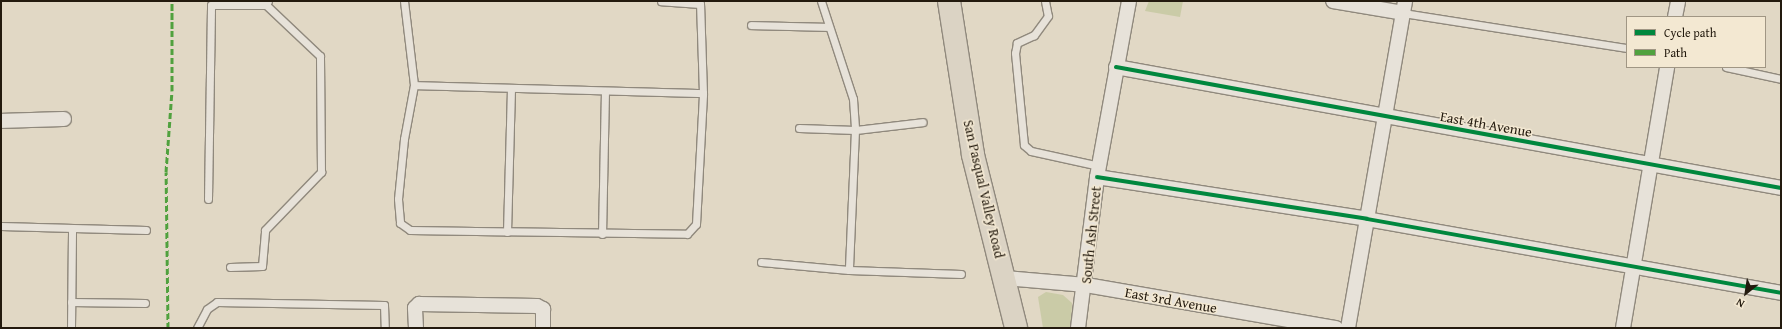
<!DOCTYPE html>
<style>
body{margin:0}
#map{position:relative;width:1782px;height:329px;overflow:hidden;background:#e1d8c5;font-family:"Gentium Book Plus",serif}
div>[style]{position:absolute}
.green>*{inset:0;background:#cacba7}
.roads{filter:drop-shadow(1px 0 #90897d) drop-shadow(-1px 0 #90897d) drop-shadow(0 1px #90897d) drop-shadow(0 -1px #90897d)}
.service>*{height:7px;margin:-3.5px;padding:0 3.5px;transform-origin:3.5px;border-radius:3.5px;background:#e7e2d9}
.minor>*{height:14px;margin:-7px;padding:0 7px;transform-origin:7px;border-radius:7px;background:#e7e2d9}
.primary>*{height:22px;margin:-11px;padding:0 11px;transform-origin:11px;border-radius:11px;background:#dbd3c4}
.quiet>*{height:3px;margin-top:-1.5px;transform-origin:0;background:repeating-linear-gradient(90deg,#50a13e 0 6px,transparent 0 9px)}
.cycleway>*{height:4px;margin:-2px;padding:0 2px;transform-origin:2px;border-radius:2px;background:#00873e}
span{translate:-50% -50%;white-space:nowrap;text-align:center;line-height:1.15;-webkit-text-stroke:3px #f3e8d2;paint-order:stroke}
.street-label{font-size:14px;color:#231a0e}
.frame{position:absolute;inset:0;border:2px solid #231a0e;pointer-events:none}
.legend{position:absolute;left:1626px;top:16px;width:140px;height:52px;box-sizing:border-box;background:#f3e8d2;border:1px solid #a09684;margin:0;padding:5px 7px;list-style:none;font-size:12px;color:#231a0e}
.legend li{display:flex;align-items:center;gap:8px;height:20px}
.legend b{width:20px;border:1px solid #a09684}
.north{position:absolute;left:1726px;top:273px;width:40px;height:40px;-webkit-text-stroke:3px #f3e8d2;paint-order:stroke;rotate:210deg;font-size:11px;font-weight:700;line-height:16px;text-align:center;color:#231a0e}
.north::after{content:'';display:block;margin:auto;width:14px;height:18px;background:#231a0e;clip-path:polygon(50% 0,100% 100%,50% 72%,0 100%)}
</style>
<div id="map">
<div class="green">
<div style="clip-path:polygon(1149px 1px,1183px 1px,1180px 17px,1145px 11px)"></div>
<div style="clip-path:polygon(1046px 292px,1063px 295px,1072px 303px,1071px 328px,1043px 328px,1038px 297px)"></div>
</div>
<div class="roads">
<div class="service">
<div style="left:404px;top:1px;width:85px;rotate:83.2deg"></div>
<div style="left:414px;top:85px;width:55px;rotate:100.5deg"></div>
<div style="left:404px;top:139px;width:60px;rotate:95.7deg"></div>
<div style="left:398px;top:199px;width:24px;rotate:85deg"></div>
<div style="left:400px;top:223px;width:12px;rotate:35deg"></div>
<div style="left:410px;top:230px;width:277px;rotate:0.8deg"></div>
<div style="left:687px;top:234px;width:13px;rotate:-48deg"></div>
<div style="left:696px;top:224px;width:131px;rotate:-86.9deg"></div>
<div style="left:703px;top:93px;width:89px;rotate:-91.9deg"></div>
<div style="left:700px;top:4px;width:39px;rotate:-176deg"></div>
<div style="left:821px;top:1px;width:103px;rotate:71.9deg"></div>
<div style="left:853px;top:99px;width:31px;rotate:86deg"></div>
<div style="left:855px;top:130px;width:140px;rotate:92.5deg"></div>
<div style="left:1045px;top:1px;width:15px;rotate:79deg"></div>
<div style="left:1048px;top:16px;width:24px;rotate:126deg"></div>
<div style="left:1034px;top:35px;width:19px;rotate:155deg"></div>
<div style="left:1017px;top:43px;width:10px;rotate:101deg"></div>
<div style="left:1015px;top:53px;width:92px;rotate:84.4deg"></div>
<div style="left:1024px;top:145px;width:9px;rotate:41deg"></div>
<div style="left:1031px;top:151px;width:70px;rotate:12.4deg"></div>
<div style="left:1403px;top:13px;width:227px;rotate:8.9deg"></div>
<div style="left:751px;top:25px;width:77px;rotate:1.5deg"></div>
<div style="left:1726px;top:67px;width:56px;rotate:12.3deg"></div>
<div style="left:414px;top:85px;width:289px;rotate:1.6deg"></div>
<div style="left:799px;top:128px;width:56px;rotate:2deg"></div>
<div style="left:855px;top:130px;width:68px;rotate:-6.7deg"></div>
<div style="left:208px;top:199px;width:194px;rotate:-89.1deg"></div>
<div style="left:211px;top:5px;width:55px"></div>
<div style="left:266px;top:5px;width:4px;rotate:-63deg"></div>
<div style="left:1px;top:226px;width:145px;rotate:1.6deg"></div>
<div style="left:507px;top:232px;width:144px;rotate:-88.4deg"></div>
<div style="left:602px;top:234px;width:143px;rotate:-88.8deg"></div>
<div style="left:761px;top:262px;width:88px;rotate:5.2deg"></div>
<div style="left:849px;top:270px;width:112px;rotate:2deg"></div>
<div style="left:230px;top:267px;width:32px;rotate:-2deg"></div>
<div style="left:262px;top:266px;width:36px;rotate:-85deg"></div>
<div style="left:265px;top:230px;width:81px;rotate:-46deg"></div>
<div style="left:321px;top:172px;width:116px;rotate:-90.5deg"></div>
<div style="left:320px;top:56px;width:74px;rotate:-136.6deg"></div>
<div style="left:71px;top:302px;width:74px;rotate:0.8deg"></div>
<div style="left:71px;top:328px;width:100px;rotate:-89.4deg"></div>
<div style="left:197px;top:328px;width:21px;rotate:-62deg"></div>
<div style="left:207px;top:309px;width:12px;rotate:-35deg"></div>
<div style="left:217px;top:302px;width:167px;rotate:1deg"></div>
<div style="left:384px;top:305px;width:23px;rotate:88deg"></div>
</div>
<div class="minor">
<div style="left:1333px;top:1px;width:71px;rotate:9.7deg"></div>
<div style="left:1675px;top:17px;width:16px;rotate:-79deg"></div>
<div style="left:1116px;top:67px;width:676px;rotate:10.31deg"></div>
<div style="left:1px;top:121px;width:63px;rotate:-1.8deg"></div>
<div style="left:1097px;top:177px;width:273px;rotate:8.8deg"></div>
<div style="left:1367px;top:219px;width:421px;rotate:10.1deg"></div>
<div style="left:1005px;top:278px;width:81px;rotate:4.9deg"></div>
<div style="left:1086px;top:285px;width:254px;rotate:9.8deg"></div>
<div style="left:416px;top:328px;width:20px;rotate:-93deg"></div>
<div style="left:415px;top:308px;width:6px;rotate:-45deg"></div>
<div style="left:419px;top:304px;width:118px;rotate:1deg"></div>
<div style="left:537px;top:306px;width:7px;rotate:27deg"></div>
<div style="left:543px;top:309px;width:19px;rotate:90deg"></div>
<div style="left:1078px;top:328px;width:152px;rotate:-82.8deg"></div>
<div style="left:1097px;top:177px;width:179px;rotate:-79.7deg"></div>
<div style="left:1348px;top:328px;width:332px;rotate:-80.1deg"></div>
<div style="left:1623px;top:328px;width:265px;rotate:-80.4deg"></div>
</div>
<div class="primary">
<div style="left:949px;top:1px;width:156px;rotate:81.1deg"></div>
<div style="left:973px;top:155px;width:178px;rotate:76deg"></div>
</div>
</div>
<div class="quiet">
<div style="left:168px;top:328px;width:156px;rotate:-90.7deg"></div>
<div style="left:166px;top:172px;width:81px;rotate:-85.8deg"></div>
<div style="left:172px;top:91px;width:90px;rotate:-90deg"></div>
</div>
<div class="cycleway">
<div style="left:1116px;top:67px;width:676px;rotate:10.31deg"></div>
<div style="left:1097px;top:177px;width:273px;rotate:8.8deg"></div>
<div style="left:1367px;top:219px;width:421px;rotate:10.1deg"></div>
</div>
<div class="street-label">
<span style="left:1486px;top:124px;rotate:10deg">East 4th Avenue</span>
<span style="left:984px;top:189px;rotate:77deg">San Pasqual Valley Road</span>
<span style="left:1091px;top:235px;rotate:-84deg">South Ash Street</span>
<span style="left:1171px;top:300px;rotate:10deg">East 3rd Avenue</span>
</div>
<div class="frame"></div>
<ul class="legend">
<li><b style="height:5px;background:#00873e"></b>Cycle path</li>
<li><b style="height:5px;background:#50a13e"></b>Path</li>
</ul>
<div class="north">N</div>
</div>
